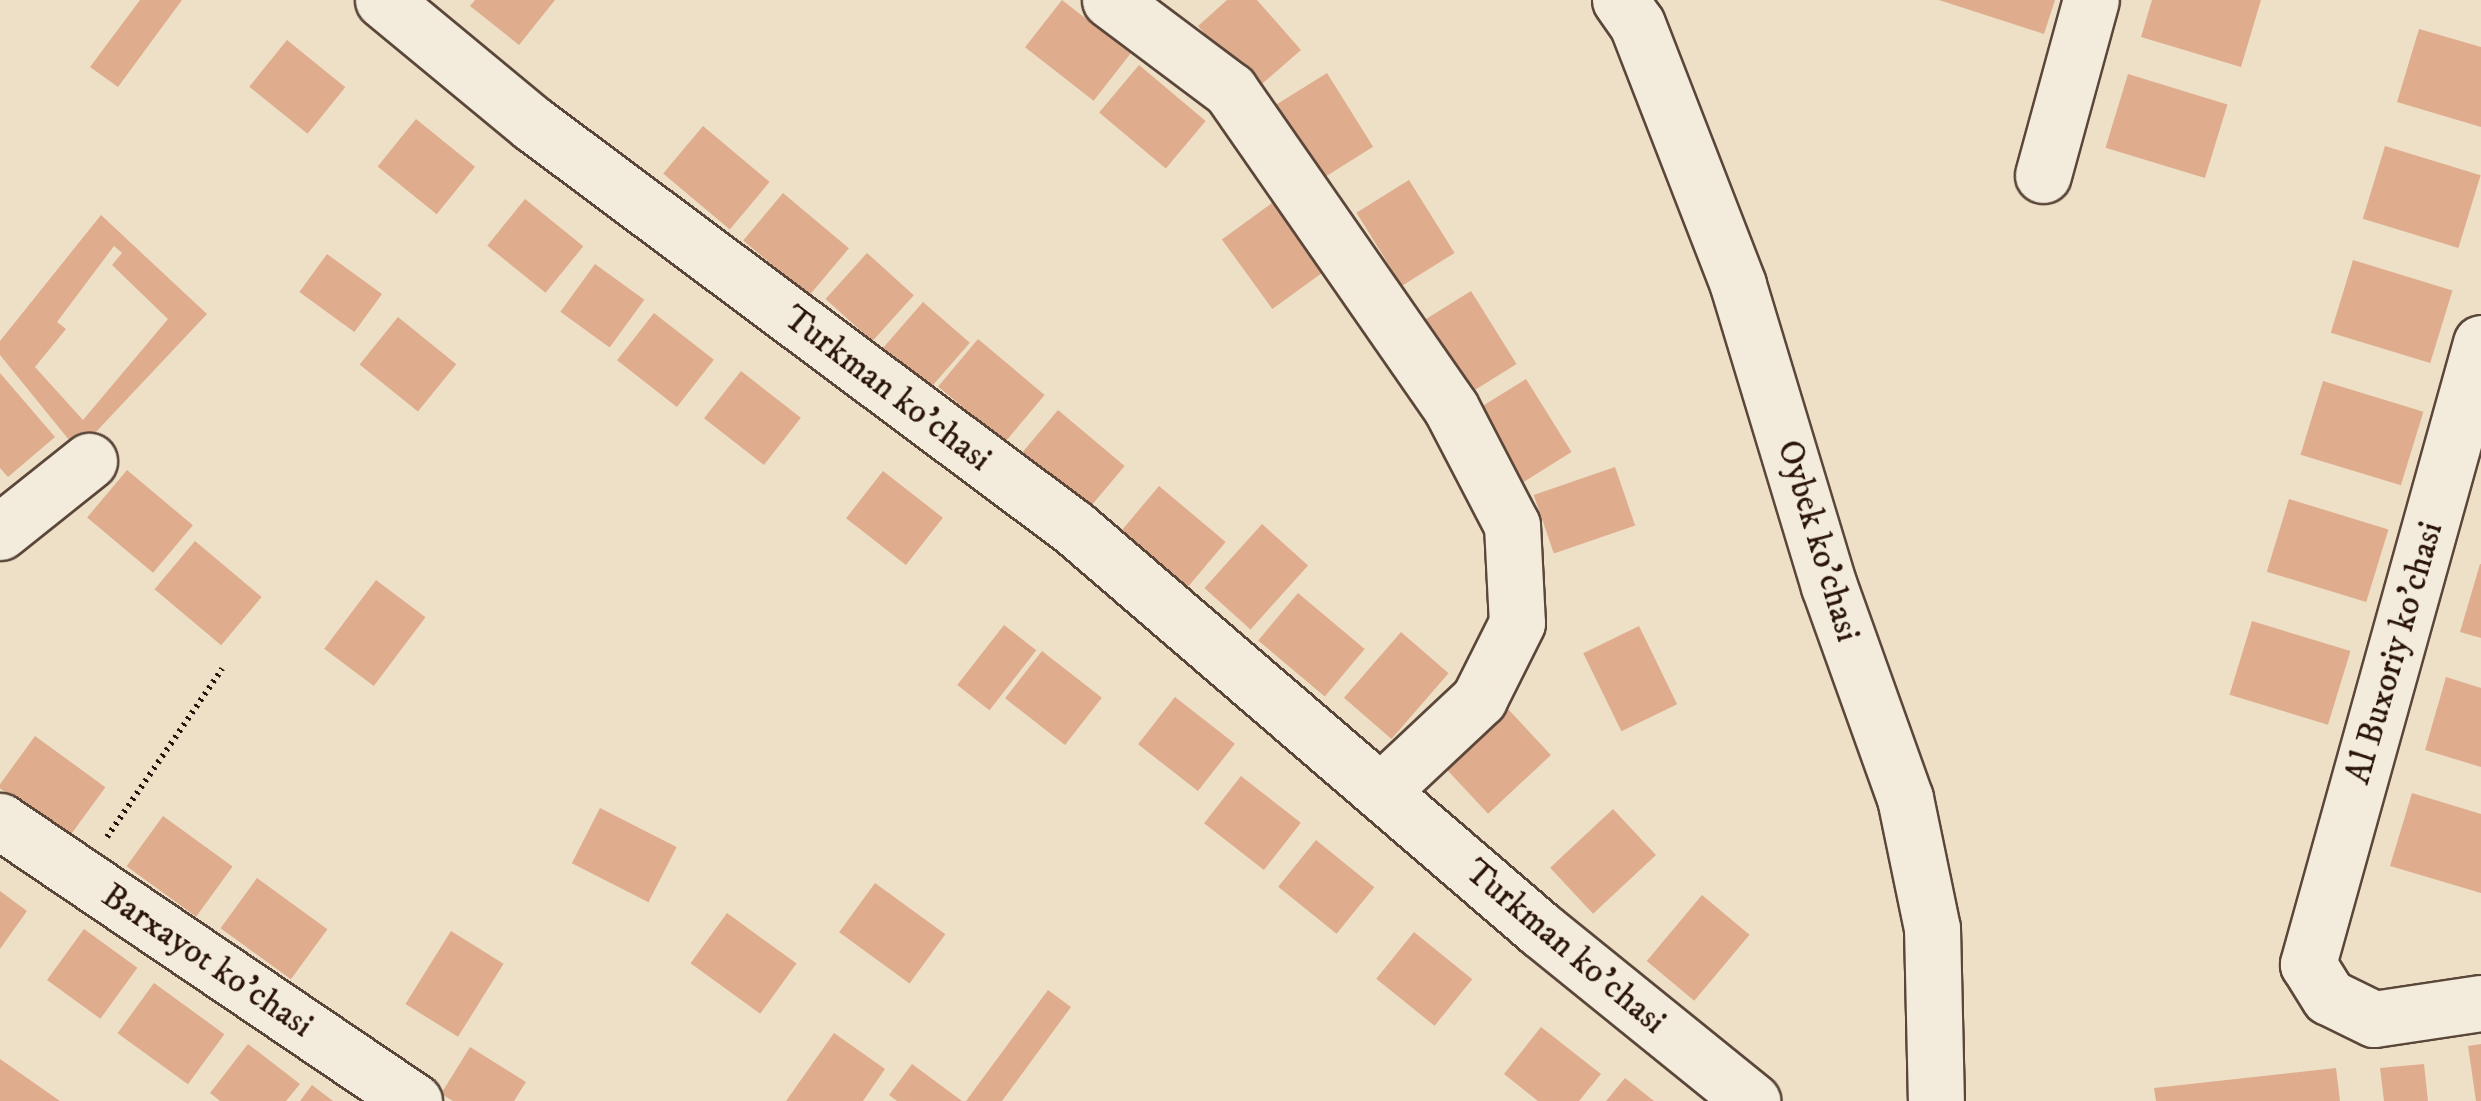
<!DOCTYPE html>
<style>
body{margin:0}
#map{position:relative;width:2481px;height:1101px;overflow:hidden;background:#ede0c7;font-family:"IM FELL DW Pica",serif}
div>[style]{position:absolute}
.building>*{inset:0;background:#dfad8e;transform-origin:0 0}
.path>*{height:6px;margin-top:-3px;transform-origin:0;background:repeating-linear-gradient(90deg,#2a140b 0 2.5px,transparent 0 7.5px)}
.roads{filter:drop-shadow(2px 0 #5b473a) drop-shadow(-2px 0 #5b473a) drop-shadow(0 2px #5b473a) drop-shadow(0 -2px #5b473a)}
.minor>*{height:55px;margin:-27.5px;padding:0 27.5px;transform-origin:27.5px;border-radius:27.5px;background:#f3ebdb}
span{translate:-50% -50%;white-space:nowrap;text-align:center;line-height:1.15;-webkit-text-stroke:9px #f3ebdb;paint-order:stroke}
.street-label{font-size:35px;color:#2a140b}
</style>
<div id="map">
<div class="building">
<div style="clip-path:polygon(140px 0,182px 0,118px 87px,90px 67px)"></div>
<div style="clip-path:polygon(475px 0,555px 0,519px 45px,470px 6px)"></div>
<div style="left:1062px;top:0;width:87px;height:60px;rotate:38deg"></div>
<div style="clip-path:polygon(1227px 0,1257px 0,1301px 50px,1255px 90px,1198px 26px)"></div>
<div style="clip-path:polygon(1939px 0,2055px 0,2044px 34px)"></div>
<div style="clip-path:polygon(2152px 0,2261px 0,2241px 67px,2141px 37px)"></div>
<div style="clip-path:polygon(2419px 29px,2481px 47px,2481px 127px,2397px 102px)"></div>
<div style="left:287px;top:40px;width:75px;height:60px;rotate:39deg"></div>
<div style="left:1139px;top:65px;width:87px;height:62px;rotate:40deg"></div>
<div style="left:1327px;top:73px;width:87px;height:62px;rotate:58deg"></div>
<div style="left:2128px;top:74px;width:104px;height:77px;rotate:17deg"></div>
<div style="left:416px;top:119px;width:76px;height:61px;rotate:39deg"></div>
<div style="left:703px;top:126px;width:87px;height:62px;rotate:40deg"></div>
<div style="left:2385px;top:146px;width:100px;height:76px;rotate:17deg"></div>
<div style="left:1409px;top:180px;width:86px;height:62px;rotate:58deg"></div>
<div style="left:783px;top:193px;width:86px;height:62px;rotate:40deg"></div>
<div style="left:525px;top:199px;width:75px;height:60px;rotate:39deg"></div>
<div style="left:1272px;top:203px;width:86px;height:62px;rotate:54deg"></div>
<div style="clip-path:polygon(evenodd,101px 215px,207px 314px,78px 451px,0 355px,0 341px,101px 215px,114px 246px,122px 253px,112px 265px,168px 319px,83px 420px,35px 367px,66px 329px,57px 322px,114px 246px)"></div>
<div style="left:867px;top:253px;width:63px;height:62px;rotate:42deg"></div>
<div style="left:327px;top:254px;width:68px;height:47px;rotate:36deg"></div>
<div style="left:2353px;top:260px;width:104px;height:76px;rotate:17deg"></div>
<div style="left:595px;top:264px;width:61px;height:59px;rotate:36deg"></div>
<div style="left:1471px;top:291px;width:86px;height:62px;rotate:58deg"></div>
<div style="left:923px;top:302px;width:62px;height:62px;rotate:41deg"></div>
<div style="left:654px;top:313px;width:76px;height:60px;rotate:38deg"></div>
<div style="left:398px;top:317px;width:75px;height:61px;rotate:39deg"></div>
<div style="left:978px;top:339px;width:87px;height:62px;rotate:40deg"></div>
<div style="left:741px;top:371px;width:76px;height:60px;rotate:38deg"></div>
<div style="clip-path:polygon(0 373px,55px 437px,8px 477px,0 468px)"></div>
<div style="left:1526px;top:379px;width:86px;height:62px;rotate:58deg"></div>
<div style="left:2323px;top:381px;width:105px;height:77px;rotate:17deg"></div>
<div style="left:1058px;top:410px;width:87px;height:63px;rotate:40deg"></div>
<div style="left:1615px;top:467px;width:62px;height:86px;rotate:71deg"></div>
<div style="left:127px;top:470px;width:86px;height:62px;rotate:40deg"></div>
<div style="left:883px;top:471px;width:76px;height:60px;rotate:38deg"></div>
<div style="left:1159px;top:486px;width:87px;height:63px;rotate:40deg"></div>
<div style="left:2289px;top:499px;width:104px;height:76px;rotate:17deg"></div>
<div style="left:1262px;top:524px;width:62px;height:86px;rotate:42deg"></div>
<div style="left:195px;top:541px;width:87px;height:63px;rotate:40deg"></div>
<div style="clip-path:polygon(2480px 564px,2481px 564px,2481px 638px,2460px 632px)"></div>
<div style="left:376px;top:580px;width:62px;height:86px;rotate:37deg"></div>
<div style="left:1298px;top:593px;width:87px;height:62px;rotate:40deg"></div>
<div style="left:2252px;top:621px;width:103px;height:77px;rotate:17deg"></div>
<div style="left:1004px;top:625px;width:41px;height:76px;rotate:38deg"></div>
<div style="left:1639px;top:626px;width:87px;height:62px;rotate:64deg"></div>
<div style="left:1401px;top:632px;width:63px;height:87px;rotate:41deg"></div>
<div style="left:1042px;top:651px;width:76px;height:60px;rotate:38deg"></div>
<div style="clip-path:polygon(2446px 677px,2481px 688px,2481px 767px,2425px 750px)"></div>
<div style="left:1175px;top:697px;width:76px;height:60px;rotate:38deg"></div>
<div style="left:1508px;top:709px;width:63px;height:86px;rotate:47deg"></div>
<div style="left:35px;top:736px;width:87px;height:63px;rotate:36deg"></div>
<div style="left:1241px;top:776px;width:76px;height:60px;rotate:38deg"></div>
<div style="clip-path:polygon(2412px 793px,2481px 814px,2481px 893px,2390px 866px)"></div>
<div style="left:600px;top:808px;width:86px;height:62px;rotate:27deg"></div>
<div style="left:1613px;top:809px;width:63px;height:86px;rotate:47deg"></div>
<div style="left:163px;top:816px;width:86px;height:62px;rotate:36deg"></div>
<div style="left:1316px;top:840px;width:75px;height:60px;rotate:39deg"></div>
<div style="left:257px;top:878px;width:87px;height:62px;rotate:36deg"></div>
<div style="left:875px;top:883px;width:87px;height:61px;rotate:36deg"></div>
<div style="clip-path:polygon(0 891px,27px 911px,0 949px)"></div>
<div style="left:1702px;top:895px;width:62px;height:86px;rotate:40deg"></div>
<div style="left:727px;top:913px;width:86px;height:62px;rotate:36deg"></div>
<div style="left:84px;top:929px;width:66px;height:63px;rotate:36deg"></div>
<div style="left:451px;top:931px;width:62px;height:86px;rotate:32deg"></div>
<div style="left:1414px;top:932px;width:75px;height:60px;rotate:39deg"></div>
<div style="left:154px;top:983px;width:87px;height:62px;rotate:36deg"></div>
<div style="clip-path:polygon(1048px 990px,1071px 1007px,1002px 1101px,966px 1101px)"></div>
<div style="clip-path:polygon(1541px 1027px,1601px 1074px,1579px 1101px,1538px 1101px,1504px 1074px)"></div>
<div style="clip-path:polygon(834px 1033px,885px 1069px,863px 1101px,786px 1101px)"></div>
<div style="clip-path:polygon(248px 1044px,300px 1084px,286px 1101px,220px 1101px,210px 1093px)"></div>
<div style="clip-path:polygon(2481px 1044px,2481px 1101px,2476px 1101px,2468px 1046px)"></div>
<div style="clip-path:polygon(470px 1047px,526px 1082px,514px 1101px,453px 1101px,441px 1094px)"></div>
<div style="clip-path:polygon(0 1059px,60px 1101px,0 1101px)"></div>
<div style="clip-path:polygon(912px 1064px,962px 1101px,897px 1101px,889px 1095px)"></div>
<div style="clip-path:polygon(2424px 1064px,2428px 1101px,2384px 1101px,2380px 1068px)"></div>
<div style="clip-path:polygon(2336px 1068px,2340px 1101px,2156px 1101px,2154px 1088px)"></div>
<div style="clip-path:polygon(1625px 1078px,1654px 1101px,1606px 1101px)"></div>
<div style="clip-path:polygon(312px 1085px,333px 1101px,300px 1101px)"></div>
</div>
<div class="path">
<div style="left:107px;top:837px;width:204px;rotate:-55.6deg"></div>
</div>
<div class="roads">
<div class="minor">
<div style="left:383px;top:0;width:195px;rotate:39.6deg"></div>
<div style="left:533px;top:124px;width:675px;rotate:36.75deg"></div>
<div style="left:1074px;top:528px;width:616px;rotate:40.72deg"></div>
<div style="left:1541px;top:930px;width:272px;rotate:39deg"></div>
<div style="left:1110px;top:0;width:150px;rotate:36.9deg"></div>
<div style="left:1230px;top:90px;width:387px;rotate:55.2deg"></div>
<div style="left:1451px;top:408px;width:132px;rotate:62.5deg"></div>
<div style="left:1512px;top:525px;width:98px;rotate:87.1deg"></div>
<div style="left:1517px;top:623px;width:85px;rotate:116.6deg"></div>
<div style="left:1479px;top:699px;width:134px;rotate:136.8deg"></div>
<div style="left:1620px;top:0;width:29px;rotate:55deg"></div>
<div style="left:1637px;top:24px;width:280px;rotate:68.8deg"></div>
<div style="left:1738px;top:285px;width:314px;rotate:73.2deg"></div>
<div style="left:1829px;top:586px;width:225px;rotate:70.3deg"></div>
<div style="left:1905px;top:798px;width:133px;rotate:78.3deg"></div>
<div style="left:1932px;top:928px;width:173px;rotate:88.7deg"></div>
<div style="left:2043px;top:175px;width:181px;rotate:-74.7deg"></div>
<div style="left:2481px;top:343px;width:645px;rotate:105.57deg"></div>
<div style="left:2308px;top:964px;width:39px;rotate:58deg"></div>
<div style="left:2329px;top:997px;width:50px;rotate:26.1deg"></div>
<div style="left:2374px;top:1019px;width:108px;rotate:-8.5deg"></div>
<div style="left:0;top:532px;width:114px;rotate:-38.6deg"></div>
<div style="left:0;top:821px;width:500px;rotate:34.1deg"></div>
</div>
</div>
<div class="street-label">
<span style="left:887px;top:389px;rotate:37deg">Turkman ko'chasi</span>
<span style="left:1818px;top:541px;rotate:73deg">Oybek ko'chasi</span>
<span style="left:2395px;top:653px;rotate:-74deg">Al Buxoriy ko'chasi</span>
<span style="left:1565px;top:947px;rotate:40deg">Turkman ko'chasi</span>
<span style="left:207px;top:961px;rotate:34deg">Barxayot ko'chasi</span>
</div>
</div>
